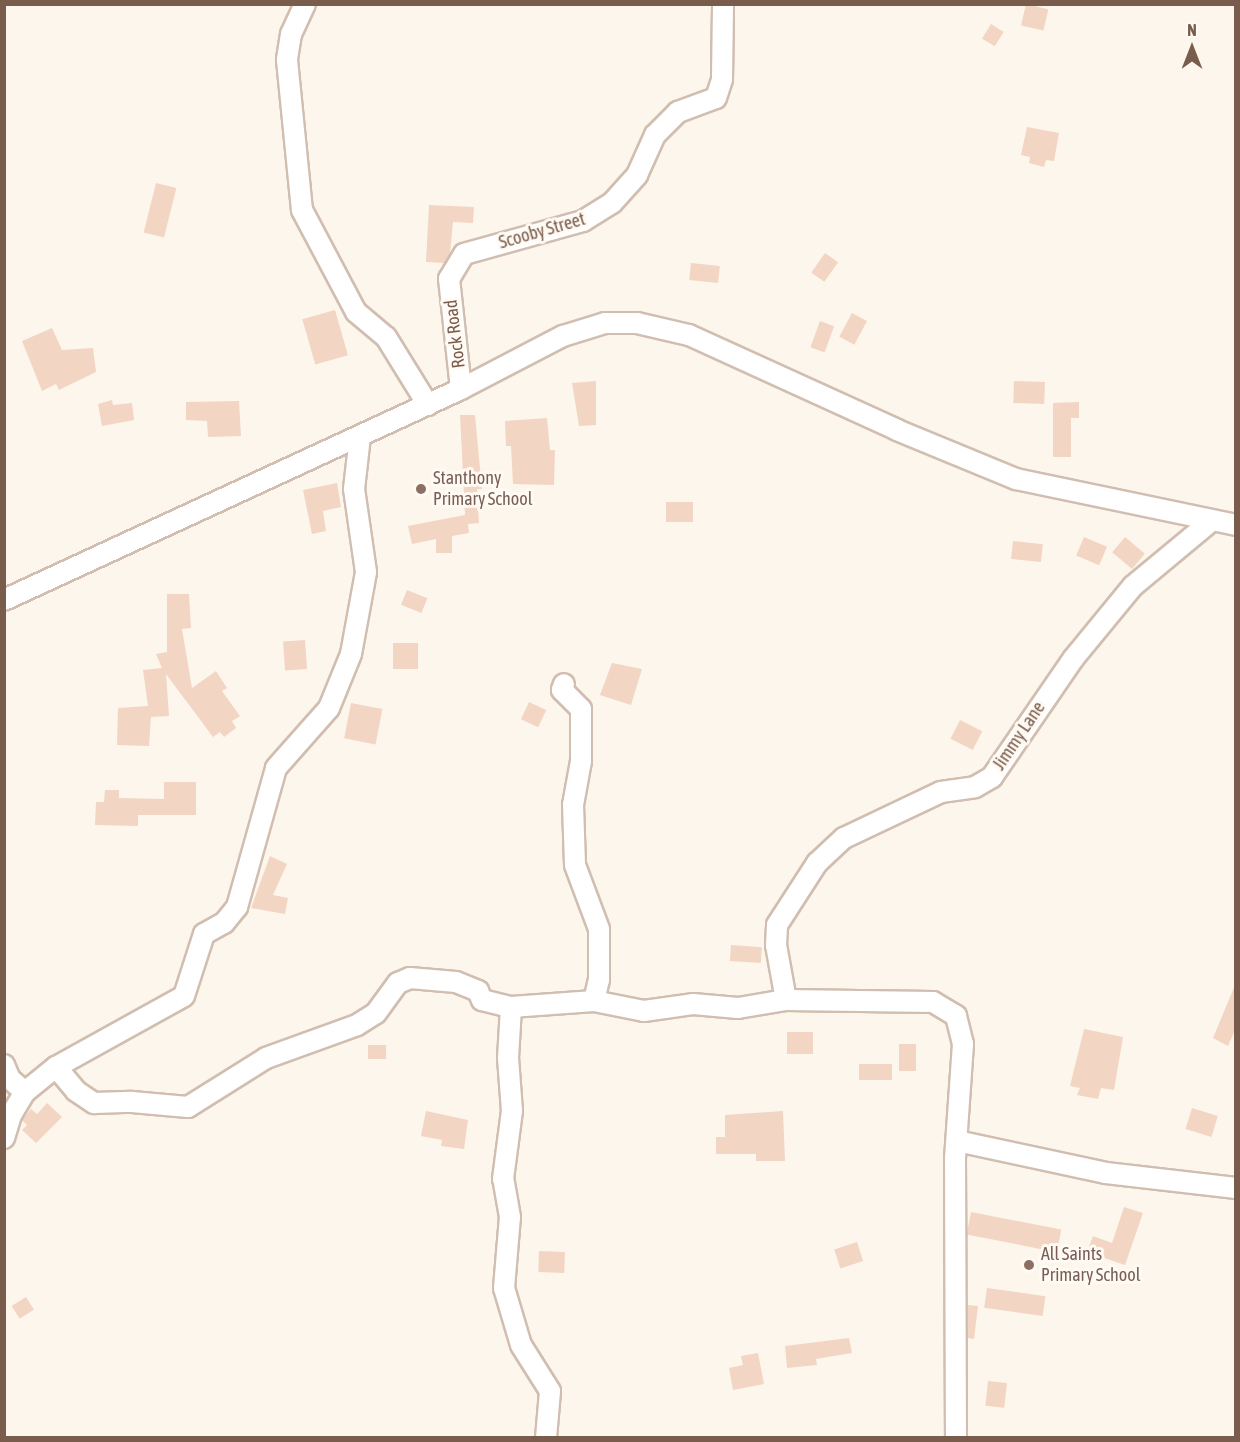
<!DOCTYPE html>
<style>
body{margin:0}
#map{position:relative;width:1240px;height:1442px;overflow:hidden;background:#fdf6ec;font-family:"Asap Condensed",sans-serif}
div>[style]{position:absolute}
.building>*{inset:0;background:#f3d5c3;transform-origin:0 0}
.roads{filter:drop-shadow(2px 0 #d1beb0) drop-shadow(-2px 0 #d1beb0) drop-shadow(0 2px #d1beb0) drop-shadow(0 -2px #d1beb0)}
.minor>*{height:20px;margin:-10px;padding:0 10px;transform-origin:10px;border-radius:10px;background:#fff}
.dots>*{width:16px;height:16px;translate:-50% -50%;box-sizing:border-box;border:3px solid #fffaf3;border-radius:50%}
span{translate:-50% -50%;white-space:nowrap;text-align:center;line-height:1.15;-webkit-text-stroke:6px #fffaf3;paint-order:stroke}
.street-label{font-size:18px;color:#7a5c4d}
.education-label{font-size:18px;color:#785e54}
.left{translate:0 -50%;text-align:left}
.frame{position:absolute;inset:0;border:6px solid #7a5c4d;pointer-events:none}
.north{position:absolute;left:1162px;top:18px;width:60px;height:60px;-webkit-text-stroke:4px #fffaf3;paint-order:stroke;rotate:0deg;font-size:16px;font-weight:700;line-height:24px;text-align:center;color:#7a5c4d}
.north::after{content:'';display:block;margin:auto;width:21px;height:27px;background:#7a5c4d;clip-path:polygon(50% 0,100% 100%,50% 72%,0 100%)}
</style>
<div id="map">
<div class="building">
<div style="left:1026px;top:4px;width:23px;height:22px;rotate:13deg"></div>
<div style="left:991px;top:24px;width:15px;height:17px;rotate:32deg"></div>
<div style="clip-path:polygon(1027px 127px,1059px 133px,1054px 161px,1046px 160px,1044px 167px,1029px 163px,1030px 157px,1021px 155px)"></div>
<div style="left:156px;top:183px;width:21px;height:51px;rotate:14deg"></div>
<div style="clip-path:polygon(429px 205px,474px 207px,473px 223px,453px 222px,450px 254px,444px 263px,426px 262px)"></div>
<div style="left:825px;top:253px;width:16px;height:24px;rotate:35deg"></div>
<div style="left:691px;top:263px;width:29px;height:17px;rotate:6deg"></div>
<div style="left:335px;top:310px;width:47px;height:34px;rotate:74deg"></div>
<div style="left:852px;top:313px;width:17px;height:27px;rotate:28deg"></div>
<div style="left:820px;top:321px;width:15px;height:28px;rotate:20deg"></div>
<div style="clip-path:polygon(52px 328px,62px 350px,93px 348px,96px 372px,59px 390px,56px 384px,42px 391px,22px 341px)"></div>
<div style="clip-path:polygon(596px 381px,596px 425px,579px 426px,572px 383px)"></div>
<div style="left:1014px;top:381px;width:31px;height:22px;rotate:2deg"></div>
<div style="clip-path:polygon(112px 400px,113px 405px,132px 403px,134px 420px,102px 426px,98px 404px)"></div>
<div style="clip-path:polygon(239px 401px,241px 436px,208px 437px,207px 421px,186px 420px,186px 402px)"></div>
<div style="clip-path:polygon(1079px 402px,1079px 418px,1071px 418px,1071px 457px,1053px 457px,1053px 403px)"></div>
<div style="clip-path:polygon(460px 415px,475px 415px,482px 489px,477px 489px,479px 523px,468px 524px,469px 533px,452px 536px,452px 553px,436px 553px,436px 539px,412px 544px,408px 526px,465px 515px)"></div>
<div style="clip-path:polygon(547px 418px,550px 450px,555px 450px,554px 485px,513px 484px,511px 446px,506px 446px,505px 421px)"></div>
<div style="clip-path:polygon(337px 483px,341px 507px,323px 511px,326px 531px,312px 534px,303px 490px)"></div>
<div style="left:666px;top:502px;width:27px;height:20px"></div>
<div style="left:1084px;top:537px;width:25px;height:20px;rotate:23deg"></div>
<div style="left:1125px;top:537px;width:26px;height:20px;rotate:40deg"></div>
<div style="left:1013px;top:541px;width:30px;height:18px;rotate:6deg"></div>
<div style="left:407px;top:590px;width:22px;height:16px;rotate:22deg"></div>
<div style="clip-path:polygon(167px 594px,189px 594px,191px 628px,182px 629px,192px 688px,216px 671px,227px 688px,222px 691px,240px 716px,232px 721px,236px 728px,224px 737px,220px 732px,213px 737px,166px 674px,169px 716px,151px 717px,149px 746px,117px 745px,118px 708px,148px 706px,143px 670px,162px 668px,156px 654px,167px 652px)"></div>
<div style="left:305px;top:640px;width:29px;height:22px;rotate:86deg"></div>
<div style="left:418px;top:643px;width:26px;height:25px;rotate:90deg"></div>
<div style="clip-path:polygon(612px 663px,642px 669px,631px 705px,600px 695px)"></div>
<div style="left:529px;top:702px;width:19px;height:19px;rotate:25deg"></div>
<div style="left:351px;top:703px;width:32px;height:36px;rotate:11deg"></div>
<div style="left:960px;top:720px;width:25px;height:21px;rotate:27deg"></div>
<div style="clip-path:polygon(164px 782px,196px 782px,196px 815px,138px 815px,138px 826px,95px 825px,96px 802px,104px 802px,105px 790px,119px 790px,119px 798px,164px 799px)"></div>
<div style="clip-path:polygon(270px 856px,287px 864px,273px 895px,288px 898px,285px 914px,251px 908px)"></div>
<div style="left:731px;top:945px;width:31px;height:16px;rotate:4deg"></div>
<div style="clip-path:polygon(1235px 985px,1236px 1028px,1228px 1046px,1213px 1038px)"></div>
<div style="clip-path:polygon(1084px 1029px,1123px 1037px,1114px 1090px,1101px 1088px,1098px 1099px,1077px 1095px,1080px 1088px,1070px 1086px)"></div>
<div style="left:787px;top:1032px;width:26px;height:22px"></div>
<div style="left:899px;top:1044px;width:17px;height:27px"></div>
<div style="left:368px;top:1045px;width:18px;height:14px"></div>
<div style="left:859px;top:1064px;width:33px;height:16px"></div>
<div style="clip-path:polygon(47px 1103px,62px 1117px,36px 1143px,22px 1130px,27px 1125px,22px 1120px,31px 1109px,37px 1114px)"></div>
<div style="left:1192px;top:1108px;width:27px;height:22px;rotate:17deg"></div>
<div style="clip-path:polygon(426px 1111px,468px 1120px,464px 1149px,441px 1146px,442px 1140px,421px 1136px)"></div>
<div style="clip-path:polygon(783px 1111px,785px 1161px,756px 1161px,756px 1154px,716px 1154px,716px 1137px,725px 1137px,725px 1115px)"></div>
<div style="clip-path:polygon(1124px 1207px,1143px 1213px,1125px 1265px,1087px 1252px,1093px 1236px,1112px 1243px)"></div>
<div style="left:971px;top:1212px;width:92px;height:23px;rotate:11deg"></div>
<div style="left:857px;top:1242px;width:20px;height:24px;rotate:72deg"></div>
<div style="left:539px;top:1251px;width:26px;height:21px;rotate:2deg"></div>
<div style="left:987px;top:1288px;width:59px;height:20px;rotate:8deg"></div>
<div style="left:26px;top:1297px;width:15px;height:17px;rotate:58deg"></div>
<div style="clip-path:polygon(968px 1305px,978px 1306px,974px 1339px,968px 1338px)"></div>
<div style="clip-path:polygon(849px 1338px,852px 1353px,816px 1359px,817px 1365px,787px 1368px,785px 1346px)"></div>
<div style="clip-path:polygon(758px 1353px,764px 1384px,733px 1390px,729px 1368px,743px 1365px,741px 1356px)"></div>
<div style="left:988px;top:1381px;width:19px;height:25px;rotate:6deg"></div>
</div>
<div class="roads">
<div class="minor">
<div style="left:305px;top:4px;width:33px;rotate:115deg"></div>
<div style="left:291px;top:34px;width:26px;rotate:99deg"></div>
<div style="left:287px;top:60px;width:151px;rotate:84.3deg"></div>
<div style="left:302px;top:210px;width:115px;rotate:62.1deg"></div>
<div style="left:356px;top:312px;width:39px;rotate:40deg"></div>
<div style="left:386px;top:337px;width:80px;rotate:58.3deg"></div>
<div style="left:461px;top:389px;width:111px;rotate:-96.2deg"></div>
<div style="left:449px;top:279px;width:29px;rotate:-59deg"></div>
<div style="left:464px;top:254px;width:123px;rotate:-15.5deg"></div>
<div style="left:583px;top:221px;width:34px;rotate:-32deg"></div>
<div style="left:612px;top:203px;width:38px;rotate:-48deg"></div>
<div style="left:637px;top:175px;width:44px;rotate:-65.8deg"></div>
<div style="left:655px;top:135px;width:33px;rotate:-45deg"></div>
<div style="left:678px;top:112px;width:40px;rotate:-20.2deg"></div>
<div style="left:716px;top:98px;width:20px;rotate:-72deg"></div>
<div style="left:722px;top:79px;width:75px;rotate:-89.2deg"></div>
<div style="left:4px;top:600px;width:503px;rotate:-24.78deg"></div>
<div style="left:461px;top:389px;width:115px;rotate:-27.5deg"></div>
<div style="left:563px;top:336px;width:44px;rotate:-17.2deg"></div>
<div style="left:605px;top:323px;width:32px"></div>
<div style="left:637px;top:323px;width:53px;rotate:13deg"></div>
<div style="left:689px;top:335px;width:229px;rotate:24.5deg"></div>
<div style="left:897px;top:430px;width:129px;rotate:22.4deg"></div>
<div style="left:1016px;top:479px;width:225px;rotate:11.8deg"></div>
<div style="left:786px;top:1000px;width:56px;rotate:-100.3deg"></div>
<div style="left:776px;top:945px;width:20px;rotate:-87deg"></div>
<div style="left:777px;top:925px;width:74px;rotate:-57.2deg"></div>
<div style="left:817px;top:863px;width:37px;rotate:-43deg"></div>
<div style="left:844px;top:838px;width:107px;rotate:-25.4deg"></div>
<div style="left:941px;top:792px;width:34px;rotate:-8deg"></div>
<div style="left:975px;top:787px;width:20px;rotate:-30deg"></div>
<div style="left:992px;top:777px;width:143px;rotate:-55.5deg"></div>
<div style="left:1073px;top:659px;width:94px;rotate:-50.6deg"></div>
<div style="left:1133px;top:586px;width:100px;rotate:-39.7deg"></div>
<div style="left:594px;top:1001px;width:51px;rotate:11.3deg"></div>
<div style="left:644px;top:1011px;width:49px;rotate:-8.1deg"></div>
<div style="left:693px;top:1004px;width:45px;rotate:5.1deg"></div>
<div style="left:738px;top:1008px;width:49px;rotate:-9.5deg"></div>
<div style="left:786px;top:1000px;width:147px;rotate:0.8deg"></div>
<div style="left:933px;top:1002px;width:27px;rotate:31deg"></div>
<div style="left:956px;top:1016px;width:29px;rotate:76deg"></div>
<div style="left:963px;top:1044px;width:114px;rotate:94deg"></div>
<div style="left:955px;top:1158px;width:280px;rotate:89.8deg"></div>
<div style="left:4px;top:1065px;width:15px;rotate:67deg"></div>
<div style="left:10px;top:1079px;width:20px;rotate:41deg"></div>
<div style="left:56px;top:1067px;width:31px;rotate:50deg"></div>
<div style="left:76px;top:1091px;width:22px;rotate:34deg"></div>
<div style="left:94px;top:1103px;width:38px;rotate:-2deg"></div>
<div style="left:132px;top:1102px;width:56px;rotate:5.1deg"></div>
<div style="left:188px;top:1107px;width:92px;rotate:-32.1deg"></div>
<div style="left:266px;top:1058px;width:97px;rotate:-19.9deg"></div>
<div style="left:357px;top:1025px;width:22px;rotate:-32deg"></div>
<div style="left:376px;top:1013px;width:37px;rotate:-54deg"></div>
<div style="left:398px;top:983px;width:13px;rotate:-23deg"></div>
<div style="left:410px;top:978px;width:46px;rotate:5deg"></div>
<div style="left:456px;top:982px;width:24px;rotate:22deg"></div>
<div style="left:478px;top:991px;width:10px;rotate:66deg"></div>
<div style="left:482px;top:1000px;width:30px;rotate:14deg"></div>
<div style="left:4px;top:1138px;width:24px;rotate:-73deg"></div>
<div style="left:11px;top:1115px;width:27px;rotate:-59deg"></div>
<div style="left:25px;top:1092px;width:40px;rotate:-39deg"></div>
<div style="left:56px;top:1067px;width:146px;rotate:-29deg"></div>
<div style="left:184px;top:996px;width:65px;rotate:-72.1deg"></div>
<div style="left:204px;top:934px;width:23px;rotate:-29deg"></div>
<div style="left:224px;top:923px;width:21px;rotate:-51deg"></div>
<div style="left:237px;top:907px;width:144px;rotate:-74.3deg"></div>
<div style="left:276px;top:768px;width:80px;rotate:-48.5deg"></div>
<div style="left:329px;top:708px;width:58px;rotate:-67.8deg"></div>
<div style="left:351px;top:654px;width:83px;rotate:-79.6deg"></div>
<div style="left:366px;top:572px;width:84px;rotate:-98.2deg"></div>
<div style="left:354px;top:489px;width:53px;rotate:-83.5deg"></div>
<div style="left:957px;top:1141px;width:152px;rotate:12.1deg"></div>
<div style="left:1106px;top:1173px;width:131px;rotate:6.6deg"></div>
<div style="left:546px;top:1438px;width:47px;rotate:-85.1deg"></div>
<div style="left:550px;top:1391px;width:54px;rotate:-122.2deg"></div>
<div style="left:521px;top:1345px;width:59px;rotate:-106.6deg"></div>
<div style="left:504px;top:1288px;width:71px;rotate:-85.2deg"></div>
<div style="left:510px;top:1217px;width:39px;rotate:-100deg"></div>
<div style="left:503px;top:1179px;width:69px;rotate:-82.5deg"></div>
<div style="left:512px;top:1111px;width:53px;rotate:-94.3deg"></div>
<div style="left:508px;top:1058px;width:51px;rotate:-86.6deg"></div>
<div style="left:511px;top:1007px;width:83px;rotate:-4.1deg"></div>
<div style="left:594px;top:1001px;width:22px;rotate:-77deg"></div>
<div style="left:599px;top:980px;width:51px;rotate:-90deg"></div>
<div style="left:599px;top:929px;width:68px;rotate:-110.6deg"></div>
<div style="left:575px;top:865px;width:60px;rotate:-91.9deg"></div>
<div style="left:573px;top:805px;width:45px;rotate:-79.7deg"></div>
<div style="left:581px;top:761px;width:52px;rotate:-90deg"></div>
<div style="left:581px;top:709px;width:27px;rotate:-135deg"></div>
<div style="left:562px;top:690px;width:6px;rotate:-72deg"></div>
</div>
</div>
<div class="dots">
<div style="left:421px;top:489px;background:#8d6e63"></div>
<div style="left:1029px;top:1265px;background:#8d6e63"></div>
</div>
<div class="street-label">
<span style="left:542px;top:231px;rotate:-16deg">Scooby Street</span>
<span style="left:455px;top:334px;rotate:-97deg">Rock Road</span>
<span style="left:1019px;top:736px;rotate:-56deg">Jimmy Lane</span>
</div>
<div class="education-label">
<span class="left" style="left:433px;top:489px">Stanthony<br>Primary School</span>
<span class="left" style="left:1041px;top:1265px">All Saints<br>Primary School</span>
</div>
<div class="frame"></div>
<div class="north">N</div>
</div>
